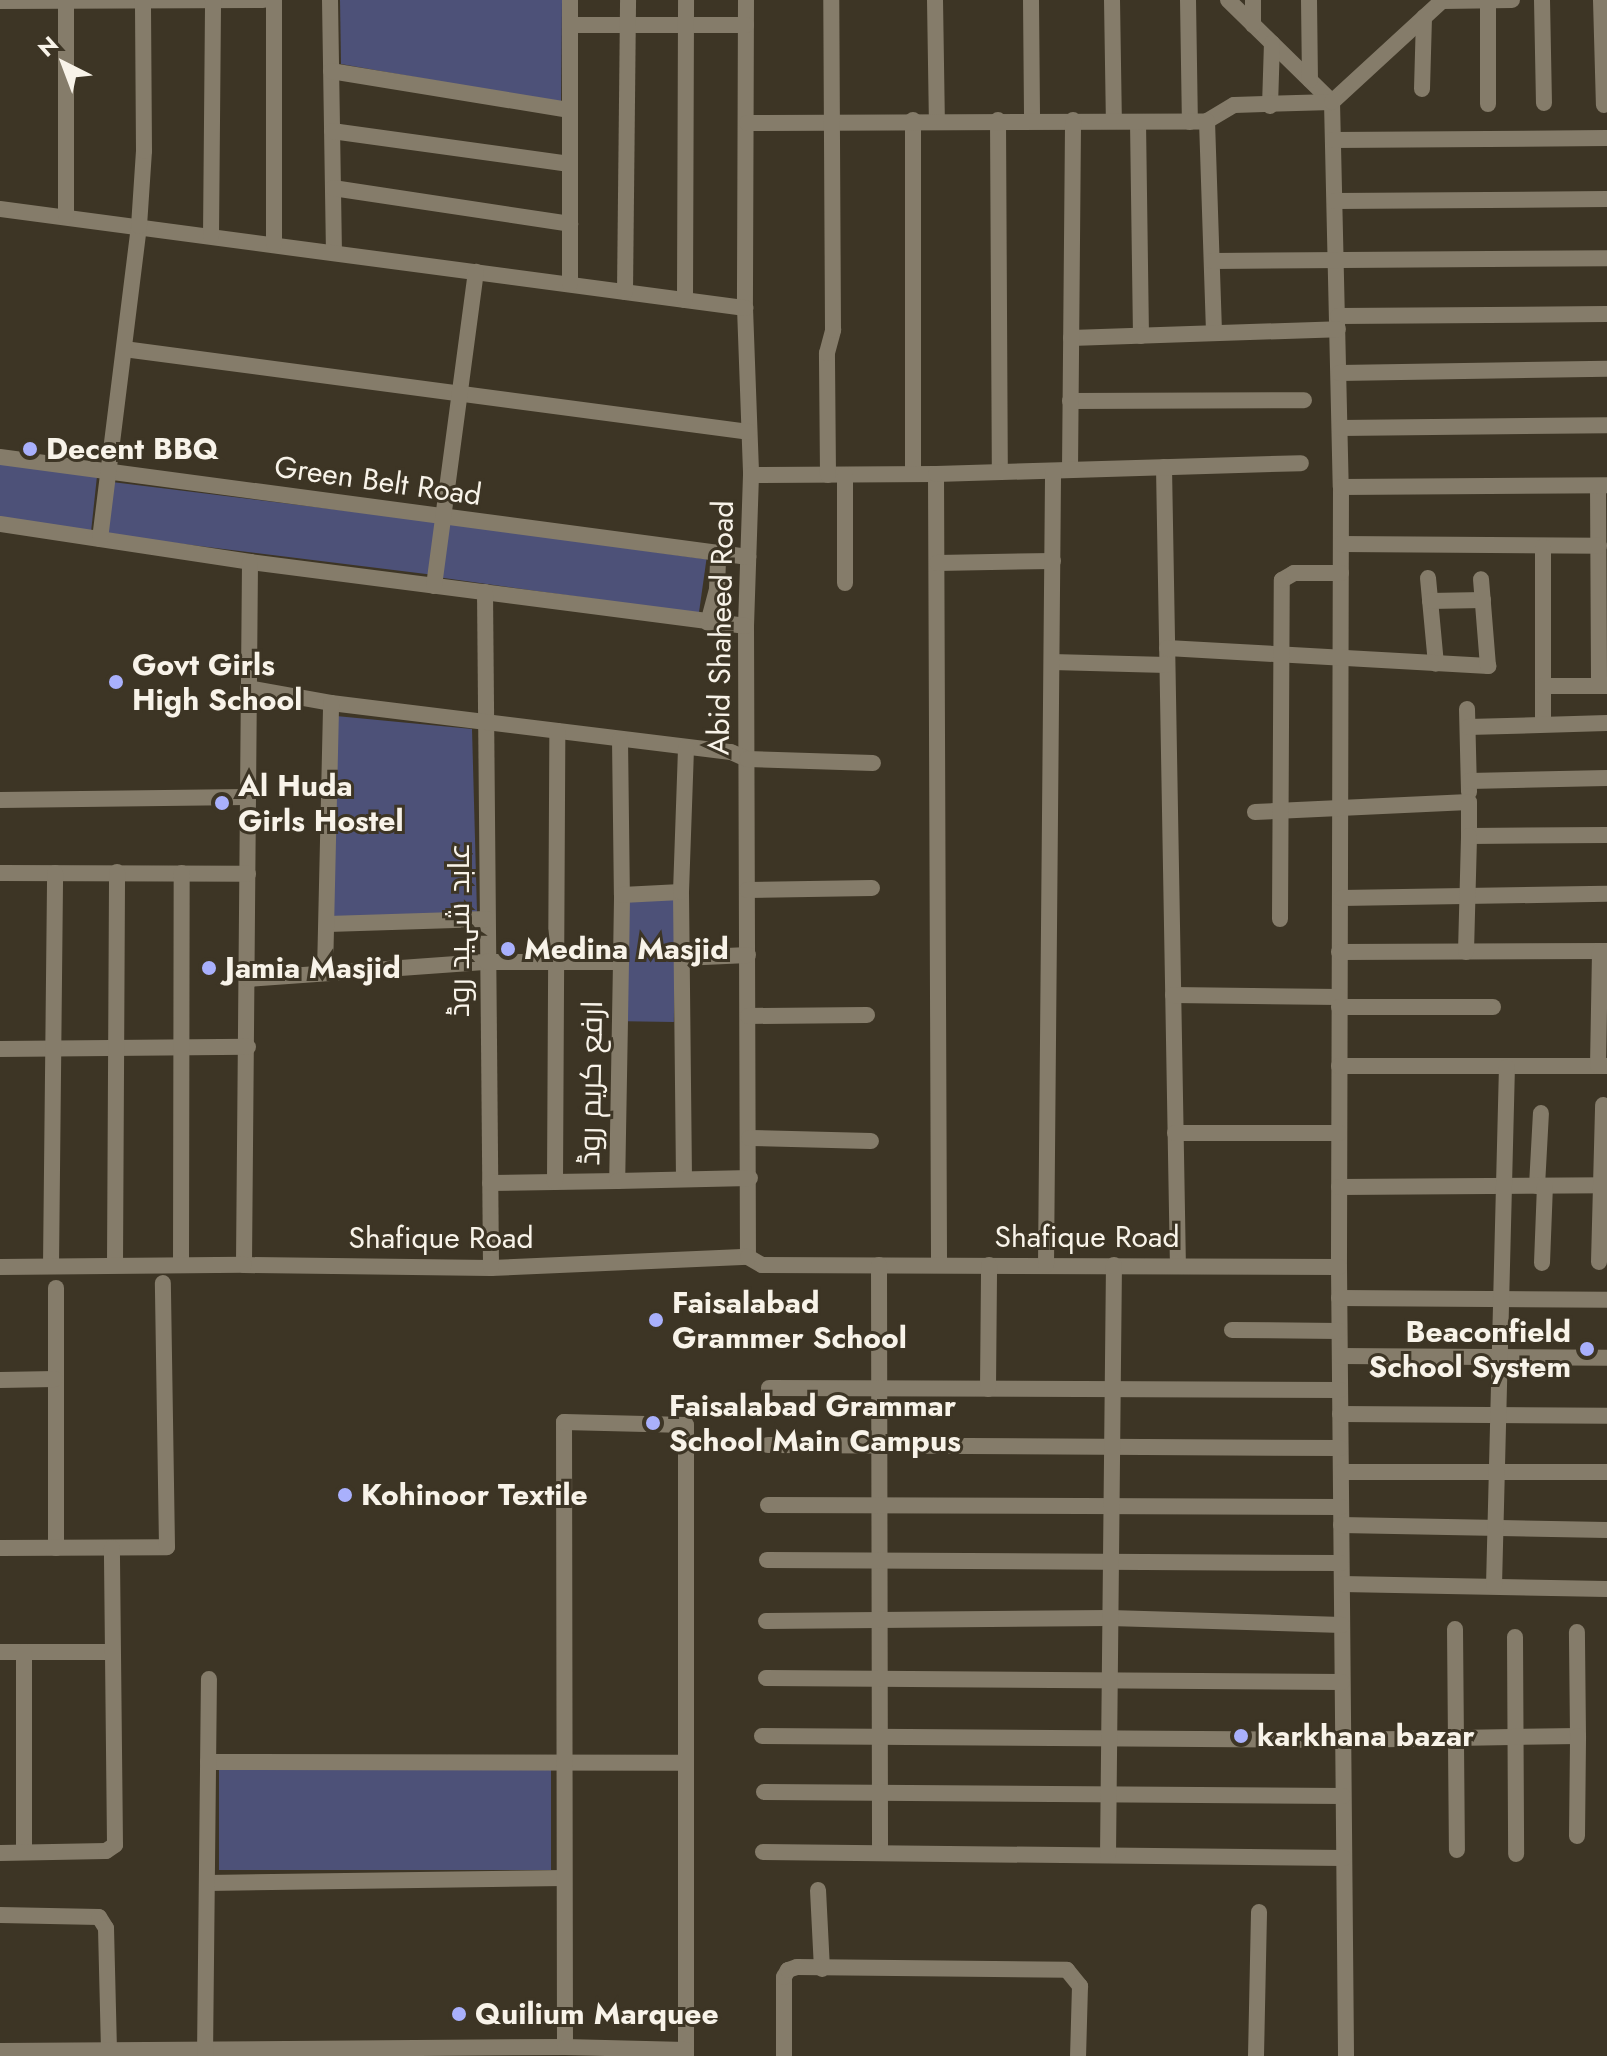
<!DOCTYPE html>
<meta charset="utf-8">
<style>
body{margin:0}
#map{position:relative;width:1607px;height:2056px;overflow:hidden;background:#3d3525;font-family:Jost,Cairo,sans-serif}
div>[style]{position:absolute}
.green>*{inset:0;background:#4d5178;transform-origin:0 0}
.minor>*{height:16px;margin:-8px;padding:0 8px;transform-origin:8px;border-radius:8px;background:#857c6a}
.dots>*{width:22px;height:22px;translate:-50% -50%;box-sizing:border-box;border:4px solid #3d3525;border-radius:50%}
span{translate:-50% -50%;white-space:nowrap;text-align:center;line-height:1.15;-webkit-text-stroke:6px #3d3525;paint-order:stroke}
.poi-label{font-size:30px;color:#f8f3e9;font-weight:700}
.left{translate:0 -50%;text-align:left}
.right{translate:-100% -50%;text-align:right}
.street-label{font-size:30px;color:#f8f3e9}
.north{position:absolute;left:24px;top:24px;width:80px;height:80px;-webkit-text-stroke:6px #3d3525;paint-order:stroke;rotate:318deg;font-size:22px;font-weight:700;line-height:32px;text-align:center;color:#f8f3e9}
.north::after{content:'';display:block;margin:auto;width:28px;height:36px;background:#f8f3e9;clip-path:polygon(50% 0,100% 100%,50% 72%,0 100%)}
</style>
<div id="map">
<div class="green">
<div style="clip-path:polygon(340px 0,562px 0,561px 103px,341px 64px)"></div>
<div style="clip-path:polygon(0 464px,97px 476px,91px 532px,14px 522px,0 516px)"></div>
<div style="left:112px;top:482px;width:327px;height:53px;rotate:7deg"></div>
<div style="left:448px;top:523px;width:261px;height:55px;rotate:8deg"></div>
<div style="clip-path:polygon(336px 716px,472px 729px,477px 912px,331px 918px)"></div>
<div style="left:676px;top:898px;width:124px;height:48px;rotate:91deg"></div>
<div style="left:551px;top:1767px;width:103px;height:332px;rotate:90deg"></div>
</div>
<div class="minor">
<div style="left:330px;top:0;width:252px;rotate:89.1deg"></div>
<div style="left:746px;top:0;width:308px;rotate:90.2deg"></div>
<div style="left:745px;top:308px;width:167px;rotate:87.9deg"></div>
<div style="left:751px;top:475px;width:151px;rotate:91.9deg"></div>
<div style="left:746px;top:626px;width:631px;rotate:89.82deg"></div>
<div style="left:935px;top:0;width:121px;rotate:89.1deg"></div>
<div style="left:1031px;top:0;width:120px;rotate:89.5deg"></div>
<div style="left:1112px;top:0;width:121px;rotate:89.1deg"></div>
<div style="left:1188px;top:0;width:122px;rotate:89.1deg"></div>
<div style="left:1228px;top:0;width:146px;rotate:44.4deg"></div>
<div style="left:1332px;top:102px;width:385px;rotate:88.7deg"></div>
<div style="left:1341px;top:487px;width:780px;rotate:90.15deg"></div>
<div style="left:1339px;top:1267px;width:789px;rotate:89.49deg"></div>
<div style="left:1253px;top:0;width:25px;rotate:90deg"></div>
<div style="left:1309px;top:0;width:80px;rotate:89.3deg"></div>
<div style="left:1542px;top:0;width:103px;rotate:88.9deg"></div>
<div style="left:1601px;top:0;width:105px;rotate:88.4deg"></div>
<div style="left:0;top:1px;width:263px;rotate:-0.2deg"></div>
<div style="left:1442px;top:1px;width:70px;rotate:-0.8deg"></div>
<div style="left:570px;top:25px;width:176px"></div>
<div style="left:331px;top:71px;width:242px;rotate:9.3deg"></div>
<div style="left:1422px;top:89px;width:72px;rotate:-88.4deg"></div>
<div style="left:1488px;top:104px;width:104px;rotate:-90deg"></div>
<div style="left:1270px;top:106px;width:63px;rotate:-88.2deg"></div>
<div style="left:913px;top:120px;width:354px;rotate:90deg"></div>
<div style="left:998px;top:120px;width:352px;rotate:89.7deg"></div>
<div style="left:1207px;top:121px;width:31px;rotate:-31deg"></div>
<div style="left:1234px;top:105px;width:98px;rotate:-1.8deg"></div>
<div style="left:1332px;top:102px;width:151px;rotate:-42.6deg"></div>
<div style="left:1138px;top:122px;width:214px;rotate:89.2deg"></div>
<div style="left:747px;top:123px;width:460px;rotate:-0.2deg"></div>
<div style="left:1207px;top:121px;width:212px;rotate:88.1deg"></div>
<div style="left:332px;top:131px;width:240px;rotate:7.9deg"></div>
<div style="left:1333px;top:140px;width:274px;rotate:-0.4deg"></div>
<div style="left:333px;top:188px;width:240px;rotate:8.6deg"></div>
<div style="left:1335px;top:201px;width:272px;rotate:-0.4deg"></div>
<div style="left:0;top:209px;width:752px;rotate:7.57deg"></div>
<div style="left:66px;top:216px;width:216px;rotate:-90deg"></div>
<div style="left:211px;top:236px;width:236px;rotate:-89.5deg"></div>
<div style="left:274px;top:244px;width:244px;rotate:-90deg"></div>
<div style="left:1212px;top:261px;width:395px;rotate:-0.4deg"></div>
<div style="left:570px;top:284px;width:284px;rotate:-90deg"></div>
<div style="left:625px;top:292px;width:292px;rotate:-89.4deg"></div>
<div style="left:685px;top:300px;width:300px;rotate:-89.8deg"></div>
<div style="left:1338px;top:316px;width:269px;rotate:-0.4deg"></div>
<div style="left:1071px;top:338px;width:267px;rotate:-1.9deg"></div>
<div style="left:124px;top:349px;width:630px;rotate:7.56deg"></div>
<div style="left:1339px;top:373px;width:268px;rotate:-0.9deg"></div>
<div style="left:1070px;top:401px;width:234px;rotate:-0.2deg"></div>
<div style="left:1340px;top:428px;width:267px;rotate:-0.6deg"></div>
<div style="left:0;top:457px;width:755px;rotate:7.61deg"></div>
<div style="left:1164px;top:467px;width:799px;rotate:89deg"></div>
<div style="left:1070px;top:470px;width:350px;rotate:-89.5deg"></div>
<div style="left:936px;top:474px;width:791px;rotate:89.78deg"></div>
<div style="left:751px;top:475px;width:185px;rotate:-0.3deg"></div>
<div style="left:936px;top:474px;width:365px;rotate:-1.7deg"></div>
<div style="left:828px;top:475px;width:122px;rotate:-90.5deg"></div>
<div style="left:827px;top:353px;width:24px;rotate:-75deg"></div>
<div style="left:833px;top:330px;width:330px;rotate:-90.3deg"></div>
<div style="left:1598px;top:486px;width:200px;rotate:89.7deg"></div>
<div style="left:1341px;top:487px;width:266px;rotate:-0.4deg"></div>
<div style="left:0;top:524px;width:253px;rotate:8.6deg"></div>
<div style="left:250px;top:562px;width:500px;rotate:7.35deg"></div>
<div style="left:100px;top:539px;width:315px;rotate:-82.9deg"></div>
<div style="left:139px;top:226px;width:75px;rotate:-86.2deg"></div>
<div style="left:144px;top:151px;width:151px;rotate:-90.4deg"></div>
<div style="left:1341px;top:544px;width:258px;rotate:0.4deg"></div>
<div style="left:1543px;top:547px;width:177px;rotate:90deg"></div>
<div style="left:250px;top:562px;width:703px;rotate:90.49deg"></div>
<div style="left:244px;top:1265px;width:247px;rotate:0.7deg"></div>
<div style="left:491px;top:1268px;width:257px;rotate:-2.5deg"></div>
<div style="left:748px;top:1257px;width:16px;rotate:30deg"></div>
<div style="left:762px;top:1265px;width:577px;rotate:0.2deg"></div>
<div style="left:937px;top:563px;width:116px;rotate:-1deg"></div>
<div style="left:1428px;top:578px;width:86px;rotate:84.7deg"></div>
<div style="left:845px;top:583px;width:108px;rotate:-90deg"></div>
<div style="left:434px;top:586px;width:317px;rotate:-82.4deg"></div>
<div style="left:485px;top:592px;width:676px;rotate:89.49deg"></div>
<div style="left:1430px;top:601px;width:53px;rotate:-1.1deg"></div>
<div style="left:708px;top:623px;width:35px;rotate:-75deg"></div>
<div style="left:717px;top:589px;width:35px;rotate:-88deg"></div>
<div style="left:1167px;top:648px;width:322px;rotate:3.2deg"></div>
<div style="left:1488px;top:666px;width:87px;rotate:-94.6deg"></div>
<div style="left:1052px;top:662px;width:115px;rotate:1.5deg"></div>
<div style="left:1543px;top:686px;width:64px"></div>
<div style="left:248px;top:688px;width:84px;rotate:10.2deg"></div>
<div style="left:331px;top:703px;width:403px;rotate:7deg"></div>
<div style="left:731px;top:752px;width:17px;rotate:24deg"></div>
<div style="left:747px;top:759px;width:126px;rotate:1.8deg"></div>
<div style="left:1467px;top:709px;width:83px;rotate:88.6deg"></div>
<div style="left:1468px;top:727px;width:139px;rotate:-1.6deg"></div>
<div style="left:620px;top:739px;width:156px;rotate:89.3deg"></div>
<div style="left:1469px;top:781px;width:138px;rotate:-1.2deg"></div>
<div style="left:0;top:800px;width:246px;rotate:-0.7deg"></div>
<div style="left:1255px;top:812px;width:214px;rotate:-2.7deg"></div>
<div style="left:1469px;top:802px;width:34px;rotate:90deg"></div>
<div style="left:1469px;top:836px;width:138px;rotate:-0.4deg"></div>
<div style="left:0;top:873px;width:248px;rotate:0.2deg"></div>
<div style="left:747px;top:890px;width:125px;rotate:-0.9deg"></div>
<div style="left:1341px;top:898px;width:266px;rotate:-0.9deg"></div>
<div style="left:1280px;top:919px;width:339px;rotate:-89.7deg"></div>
<div style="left:1282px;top:580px;width:14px;rotate:-30deg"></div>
<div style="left:1294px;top:573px;width:47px"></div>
<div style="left:328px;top:924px;width:159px;rotate:-1.8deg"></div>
<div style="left:1339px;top:952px;width:268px;rotate:-0.2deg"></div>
<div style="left:1466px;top:952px;width:116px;rotate:-88.5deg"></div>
<div style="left:682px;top:958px;width:66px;rotate:-2.6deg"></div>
<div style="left:621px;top:962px;width:67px;rotate:-89.1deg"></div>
<div style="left:622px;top:895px;width:59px;rotate:-2.9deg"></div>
<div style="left:325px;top:973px;width:270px;rotate:-88.7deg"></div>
<div style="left:248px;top:979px;width:240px;rotate:-4.1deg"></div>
<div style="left:487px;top:962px;width:134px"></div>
<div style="left:621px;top:962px;width:219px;rotate:91deg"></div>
<div style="left:617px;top:1181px;width:127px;rotate:179.1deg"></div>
<div style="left:1173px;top:995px;width:166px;rotate:0.7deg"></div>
<div style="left:1339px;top:1007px;width:154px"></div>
<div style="left:748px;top:1016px;width:119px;rotate:-0.5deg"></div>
<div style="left:0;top:1049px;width:248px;rotate:-0.5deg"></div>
<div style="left:1339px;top:1066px;width:268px"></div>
<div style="left:1598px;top:1066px;width:115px;rotate:-89deg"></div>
<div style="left:1175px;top:1133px;width:164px"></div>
<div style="left:749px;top:1138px;width:122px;rotate:1.4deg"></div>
<div style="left:684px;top:1179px;width:287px;rotate:-90.6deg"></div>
<div style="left:681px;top:892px;width:145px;rotate:-88deg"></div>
<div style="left:617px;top:1181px;width:133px;rotate:-1.3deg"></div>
<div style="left:555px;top:1182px;width:451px;rotate:-89.7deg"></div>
<div style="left:1537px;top:1186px;width:73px;rotate:-86.9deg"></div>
<div style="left:1339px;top:1187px;width:268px;rotate:-0.4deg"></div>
<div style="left:1599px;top:1262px;width:157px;rotate:-88.5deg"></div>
<div style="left:1542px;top:1263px;width:77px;rotate:-87.8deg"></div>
<div style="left:115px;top:1265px;width:393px;rotate:-89.7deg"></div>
<div style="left:181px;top:1265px;width:392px;rotate:-89.9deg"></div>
<div style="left:879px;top:1265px;width:588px;rotate:89.9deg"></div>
<div style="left:1046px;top:1265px;width:794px;rotate:-89.49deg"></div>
<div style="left:51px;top:1266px;width:393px;rotate:-89.4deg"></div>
<div style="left:0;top:1267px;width:244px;rotate:-0.5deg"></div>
<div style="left:56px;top:1288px;width:260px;rotate:90deg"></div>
<div style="left:1339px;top:1298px;width:268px;rotate:0.4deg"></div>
<div style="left:1232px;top:1330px;width:107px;rotate:0.5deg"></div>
<div style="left:1340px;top:1356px;width:267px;rotate:0.4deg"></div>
<div style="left:0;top:1380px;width:55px;rotate:-1deg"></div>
<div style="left:769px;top:1388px;width:571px;rotate:0.2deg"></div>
<div style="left:988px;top:1389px;width:124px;rotate:-89.5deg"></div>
<div style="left:1340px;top:1414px;width:267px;rotate:0.4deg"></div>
<div style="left:768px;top:1445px;width:572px;rotate:0.3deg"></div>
<div style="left:1341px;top:1472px;width:266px"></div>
<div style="left:768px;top:1505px;width:573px;rotate:0.2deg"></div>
<div style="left:1341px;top:1525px;width:266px;rotate:1.1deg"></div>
<div style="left:0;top:1548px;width:167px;rotate:-0.3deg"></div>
<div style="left:167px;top:1547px;width:264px;rotate:-90.9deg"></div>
<div style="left:767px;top:1560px;width:574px;rotate:0.3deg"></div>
<div style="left:1342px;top:1584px;width:265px;rotate:1.1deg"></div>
<div style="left:1494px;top:1586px;width:519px;rotate:-88.57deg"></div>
<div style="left:766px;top:1621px;width:344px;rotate:-0.5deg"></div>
<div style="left:1110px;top:1618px;width:232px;rotate:1.7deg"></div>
<div style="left:1455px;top:1629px;width:221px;rotate:89.5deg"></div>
<div style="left:1515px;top:1637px;width:217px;rotate:89.7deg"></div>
<div style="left:0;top:1652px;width:112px"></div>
<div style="left:766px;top:1678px;width:576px;rotate:0.4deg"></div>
<div style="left:762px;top:1736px;width:581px;rotate:0.39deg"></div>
<div style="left:1343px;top:1740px;width:235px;rotate:-1deg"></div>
<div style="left:1578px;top:1736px;width:104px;rotate:-90.6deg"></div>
<div style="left:208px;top:1762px;width:476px;rotate:0.1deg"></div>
<div style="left:764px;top:1792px;width:579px;rotate:0.4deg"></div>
<div style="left:1577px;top:1836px;width:100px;rotate:-89.4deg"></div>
<div style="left:24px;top:1852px;width:200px;rotate:-90deg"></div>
<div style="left:763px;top:1852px;width:581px;rotate:0.59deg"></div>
<div style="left:0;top:1853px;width:106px;rotate:-1.1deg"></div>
<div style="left:106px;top:1851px;width:11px;rotate:-34deg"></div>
<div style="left:115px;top:1845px;width:297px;rotate:-90.6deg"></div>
<div style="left:1108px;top:1855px;width:590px;rotate:-89.42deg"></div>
<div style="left:207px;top:1883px;width:357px;rotate:-0.8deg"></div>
<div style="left:818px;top:1890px;width:79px;rotate:87.1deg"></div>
<div style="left:0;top:1915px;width:99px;rotate:1.2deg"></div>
<div style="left:99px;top:1917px;width:13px;rotate:58deg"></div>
<div style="left:106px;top:1928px;width:124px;rotate:88.6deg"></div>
<div style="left:565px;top:2047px;width:625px;rotate:-90.09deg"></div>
<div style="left:564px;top:1422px;width:122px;rotate:1.4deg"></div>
<div style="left:686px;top:1425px;width:631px;rotate:90deg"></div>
<div style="left:0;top:2051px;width:565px;rotate:-0.41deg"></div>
<div style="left:565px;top:2047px;width:121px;rotate:1.4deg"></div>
<div style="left:205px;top:2056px;width:377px;rotate:-89.4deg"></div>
<div style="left:784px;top:2056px;width:79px;rotate:-90deg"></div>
<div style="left:784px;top:1977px;width:8px;rotate:-60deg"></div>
<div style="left:788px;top:1970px;width:9px;rotate:-18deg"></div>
<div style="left:797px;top:1967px;width:270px;rotate:0.6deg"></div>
<div style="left:1067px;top:1970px;width:21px;rotate:51deg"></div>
<div style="left:1080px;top:1986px;width:70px;rotate:91.6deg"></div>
<div style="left:1256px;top:2056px;width:144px;rotate:-88.8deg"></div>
</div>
<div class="dots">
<div style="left:30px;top:449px;background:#a9b0fc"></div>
<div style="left:116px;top:682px;background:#a9b0fc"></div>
<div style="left:222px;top:803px;background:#a9b0fc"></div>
<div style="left:508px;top:949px;background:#a9b0fc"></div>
<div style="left:209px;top:968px;background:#a9b0fc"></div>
<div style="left:656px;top:1320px;background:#a9b0fc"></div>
<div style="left:1587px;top:1349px;background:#a9b0fc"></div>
<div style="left:653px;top:1423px;background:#a9b0fc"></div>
<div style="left:345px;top:1495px;background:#a9b0fc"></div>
<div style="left:1241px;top:1736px;background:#a9b0fc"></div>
<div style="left:459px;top:2014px;background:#a9b0fc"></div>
</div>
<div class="poi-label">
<span class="left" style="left:46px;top:449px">Decent BBQ</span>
<span class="left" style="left:132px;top:682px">Govt Girls<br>High School</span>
<span class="left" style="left:238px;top:803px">Al Huda<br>Girls Hostel</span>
<span class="left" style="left:524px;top:949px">Medina Masjid</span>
<span class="left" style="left:225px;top:968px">Jamia Masjid</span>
<span class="left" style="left:672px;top:1320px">Faisalabad<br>Grammer School</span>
<span class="right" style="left:1571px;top:1349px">Beaconfield<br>School System</span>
<span class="left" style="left:669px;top:1423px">Faisalabad Grammar<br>School Main Campus</span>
<span class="left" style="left:361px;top:1495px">Kohinoor Textile</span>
<span class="left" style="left:1257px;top:1736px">karkhana bazar</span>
<span class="left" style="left:475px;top:2014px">Quilium Marquee</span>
</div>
<div class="street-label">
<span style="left:378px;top:481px;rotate:8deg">Green Belt Road</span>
<span style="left:721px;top:628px;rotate:-89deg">Abid Shaheed Road</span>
<span style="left:459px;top:930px;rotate:-90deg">عابد شہید روڈ</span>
<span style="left:591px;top:1083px;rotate:-89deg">ارفع کریم روڈ</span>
<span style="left:1087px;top:1237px">Shafique Road</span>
<span style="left:441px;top:1238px">Shafique Road</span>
</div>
<div class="north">N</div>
</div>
